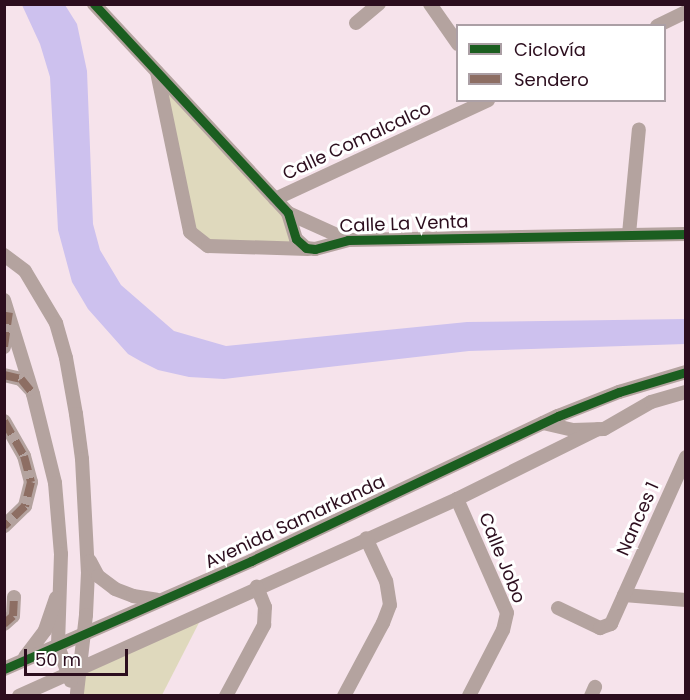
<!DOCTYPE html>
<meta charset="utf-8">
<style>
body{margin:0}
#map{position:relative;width:690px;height:700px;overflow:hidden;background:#f6e3eb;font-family:Poppins,sans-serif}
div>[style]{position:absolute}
.green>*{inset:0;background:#dfd9bd}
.water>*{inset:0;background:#cdc1ee}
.minor>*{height:14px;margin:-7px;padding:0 7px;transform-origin:7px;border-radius:7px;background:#b4a39f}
.quiet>*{height:8px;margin-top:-4px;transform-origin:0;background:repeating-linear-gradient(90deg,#8d6e63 0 15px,transparent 0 23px)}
.cycleway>*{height:9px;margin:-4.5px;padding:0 4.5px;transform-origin:4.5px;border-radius:4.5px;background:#1b5e20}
span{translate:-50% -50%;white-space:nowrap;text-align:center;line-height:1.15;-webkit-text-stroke:6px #fff;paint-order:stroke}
.street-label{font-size:18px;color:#2c0e1e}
.frame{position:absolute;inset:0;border:6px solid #2c0e1e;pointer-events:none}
.legend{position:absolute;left:456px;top:24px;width:210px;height:78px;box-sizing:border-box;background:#fff;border:2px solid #ab9fa5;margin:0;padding:8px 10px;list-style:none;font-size:18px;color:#2c0e1e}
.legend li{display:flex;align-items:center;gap:12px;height:30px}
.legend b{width:30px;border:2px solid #ab9fa5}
.scale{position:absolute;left:24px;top:649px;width:104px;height:27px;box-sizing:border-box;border:3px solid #2c0e1e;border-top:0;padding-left:8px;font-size:18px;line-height:21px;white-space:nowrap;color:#2c0e1e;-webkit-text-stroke:4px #fff;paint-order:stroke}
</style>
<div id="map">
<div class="green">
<div style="clip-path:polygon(157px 72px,288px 213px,292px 248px,198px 240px)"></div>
<div style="clip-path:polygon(205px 611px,162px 695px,78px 695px,81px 668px)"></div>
</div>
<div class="water">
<div style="clip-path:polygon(22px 5px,65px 5px,77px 24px,87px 71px,93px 224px,100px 250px,121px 285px,174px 331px,226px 346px,467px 322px,685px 319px,685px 344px,469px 351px,224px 379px,189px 377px,158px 370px,142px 362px,128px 354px,88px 309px,72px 282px,58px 230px,50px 77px,40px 44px)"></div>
</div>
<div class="minor">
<div style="left:94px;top:4px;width:285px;rotate:47.1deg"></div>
<div style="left:288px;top:213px;width:27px;rotate:73deg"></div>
<div style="left:296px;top:239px;width:13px;rotate:42deg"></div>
<div style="left:306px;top:248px;width:9px;rotate:6deg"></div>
<div style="left:315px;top:249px;width:34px;rotate:-15deg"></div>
<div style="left:348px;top:240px;width:338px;rotate:-1deg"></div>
<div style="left:430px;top:4px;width:49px;rotate:55deg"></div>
<div style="left:356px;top:23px;width:30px;rotate:-40deg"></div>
<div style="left:657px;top:26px;width:32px;rotate:-26deg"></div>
<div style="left:157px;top:72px;width:163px;rotate:78.3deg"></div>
<div style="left:190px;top:232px;width:23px;rotate:38deg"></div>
<div style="left:208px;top:246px;width:100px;rotate:1.7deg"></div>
<div style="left:275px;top:199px;width:235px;rotate:-24.9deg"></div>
<div style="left:288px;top:213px;width:66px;rotate:24.2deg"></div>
<div style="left:629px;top:234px;width:105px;rotate:-84.6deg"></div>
<div style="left:4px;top:255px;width:26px;rotate:37deg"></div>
<div style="left:25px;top:271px;width:61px;rotate:59.2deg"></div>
<div style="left:56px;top:323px;width:36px;rotate:74deg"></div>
<div style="left:66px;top:358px;width:57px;rotate:79.9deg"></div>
<div style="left:76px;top:414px;width:45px;rotate:82.4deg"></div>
<div style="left:82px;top:459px;width:113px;rotate:87deg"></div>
<div style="left:88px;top:572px;width:43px;rotate:92.7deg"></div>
<div style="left:86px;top:615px;width:79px;rotate:96.6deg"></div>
<div style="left:4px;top:300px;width:98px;rotate:72.9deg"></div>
<div style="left:33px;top:394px;width:92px;rotate:76.1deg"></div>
<div style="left:55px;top:483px;width:71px;rotate:85.2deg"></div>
<div style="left:61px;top:554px;width:92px;rotate:91.9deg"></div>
<div style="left:58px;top:646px;width:37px;rotate:70deg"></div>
<div style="left:4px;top:347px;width:30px;rotate:-81deg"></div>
<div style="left:4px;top:375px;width:17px;rotate:13deg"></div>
<div style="left:21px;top:379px;width:13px;rotate:48deg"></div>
<div style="left:4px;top:421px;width:40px;rotate:60.3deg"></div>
<div style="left:24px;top:456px;width:27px;rotate:75deg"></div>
<div style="left:31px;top:482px;width:25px;rotate:104deg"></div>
<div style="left:25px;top:506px;width:29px;rotate:136deg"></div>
<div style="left:543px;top:423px;width:31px;rotate:13deg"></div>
<div style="left:573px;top:430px;width:31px;rotate:-2deg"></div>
<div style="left:604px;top:429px;width:54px;rotate:-29.9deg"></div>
<div style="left:651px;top:402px;width:36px;rotate:-16deg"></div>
<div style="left:457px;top:499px;width:124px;rotate:66.3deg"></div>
<div style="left:507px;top:613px;width:17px;rotate:103deg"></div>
<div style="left:503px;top:630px;width:74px;rotate:117.3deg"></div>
<div style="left:90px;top:561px;width:17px;rotate:62deg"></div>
<div style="left:98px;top:576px;width:21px;rotate:37deg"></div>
<div style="left:115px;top:589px;width:19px;rotate:21deg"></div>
<div style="left:133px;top:596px;width:24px;rotate:9deg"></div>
<div style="left:624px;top:595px;width:62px;rotate:4.6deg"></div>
<div style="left:558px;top:608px;width:47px;rotate:25.5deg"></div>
<div style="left:600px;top:628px;width:12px;rotate:-20deg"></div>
<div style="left:611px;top:624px;width:183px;rotate:-65.8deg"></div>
<div style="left:4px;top:624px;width:12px;rotate:-42deg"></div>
<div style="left:13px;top:616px;width:19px;rotate:-87deg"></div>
<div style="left:25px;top:657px;width:34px;rotate:-53deg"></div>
<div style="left:45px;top:630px;width:34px;rotate:-71deg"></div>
<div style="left:4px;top:669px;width:270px;rotate:-23.6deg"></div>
<div style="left:251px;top:561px;width:340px;rotate:-25.3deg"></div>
<div style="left:558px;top:416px;width:66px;rotate:-21.5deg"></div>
<div style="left:619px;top:392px;width:70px;rotate:-16.6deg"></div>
<div style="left:19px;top:696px;width:480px;rotate:-24.2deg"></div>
<div style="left:457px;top:499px;width:157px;rotate:-26.4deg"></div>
<div style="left:226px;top:696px;width:81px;rotate:-61.8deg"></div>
<div style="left:264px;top:625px;width:18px;rotate:-87deg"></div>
<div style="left:265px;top:607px;width:22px;rotate:-112deg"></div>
<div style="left:344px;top:696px;width:83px;rotate:-61.9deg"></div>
<div style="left:383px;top:623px;width:19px;rotate:-69deg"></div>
<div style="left:390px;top:605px;width:24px;rotate:-99deg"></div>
<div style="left:386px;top:581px;width:47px;rotate:-114.9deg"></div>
<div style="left:591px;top:696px;width:10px;rotate:-66deg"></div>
</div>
<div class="quiet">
<div style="left:4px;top:347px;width:35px;rotate:-82deg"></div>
<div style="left:4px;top:375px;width:17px;rotate:13deg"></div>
<div style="left:21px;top:379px;width:19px;rotate:51deg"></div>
<div style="left:4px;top:421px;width:40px;rotate:60.3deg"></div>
<div style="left:24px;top:456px;width:27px;rotate:75deg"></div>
<div style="left:31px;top:482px;width:25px;rotate:104deg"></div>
<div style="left:25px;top:506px;width:29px;rotate:136deg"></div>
<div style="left:4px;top:624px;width:12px;rotate:-42deg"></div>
<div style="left:13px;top:616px;width:19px;rotate:-87deg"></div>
</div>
<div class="cycleway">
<div style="left:94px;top:4px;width:285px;rotate:47.1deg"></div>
<div style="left:288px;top:213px;width:27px;rotate:73deg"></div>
<div style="left:296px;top:239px;width:13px;rotate:42deg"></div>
<div style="left:306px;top:248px;width:9px;rotate:6deg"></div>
<div style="left:315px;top:249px;width:34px;rotate:-15deg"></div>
<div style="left:348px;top:240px;width:338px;rotate:-1deg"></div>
<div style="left:4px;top:669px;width:270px;rotate:-23.6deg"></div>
<div style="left:251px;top:561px;width:340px;rotate:-25.3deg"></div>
<div style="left:558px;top:416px;width:66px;rotate:-21.5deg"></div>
<div style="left:619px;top:392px;width:70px;rotate:-16.6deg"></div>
</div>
<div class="street-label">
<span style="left:357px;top:141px;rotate:-25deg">Calle Comalcalco</span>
<span style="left:404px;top:224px;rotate:-2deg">Calle La Venta</span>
<span style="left:638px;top:519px;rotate:-66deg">Nances 1</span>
<span style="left:295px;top:522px;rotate:-25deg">Avenida Samarkanda</span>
<span style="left:502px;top:558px;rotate:68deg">Calle Jobo</span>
</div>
<div class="frame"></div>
<ul class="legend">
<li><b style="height:8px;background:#1b5e20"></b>Ciclovía</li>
<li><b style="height:8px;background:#8d6e63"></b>Sendero</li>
</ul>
<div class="scale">50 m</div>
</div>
